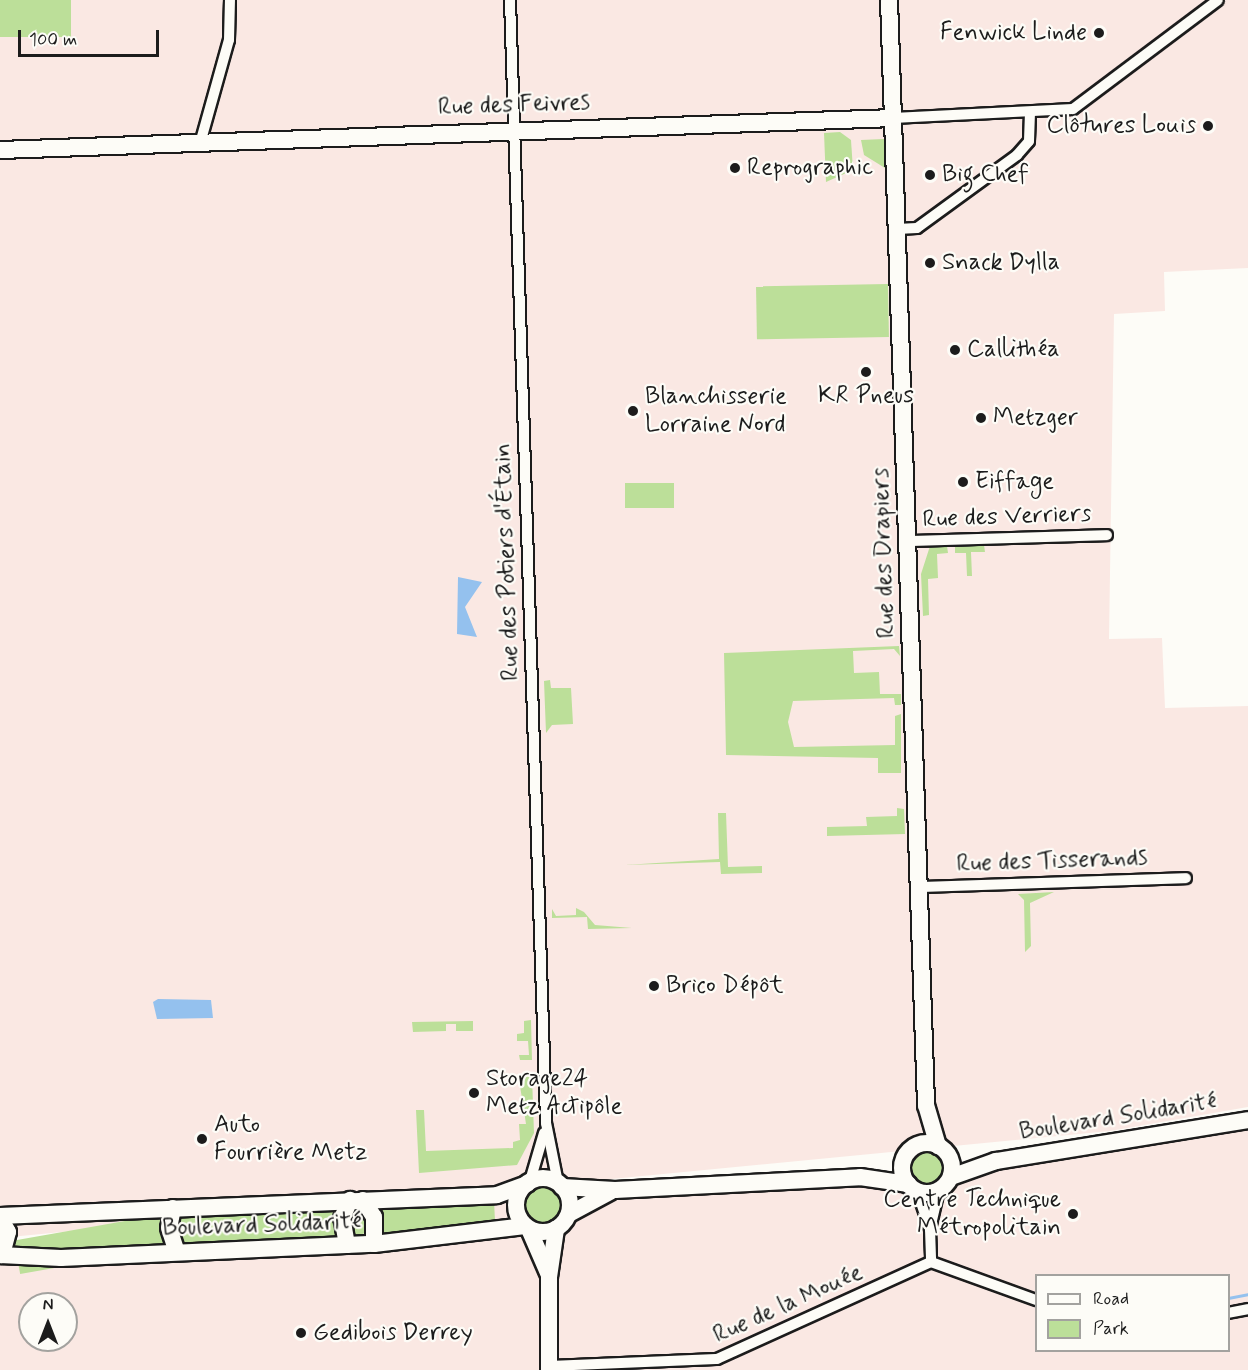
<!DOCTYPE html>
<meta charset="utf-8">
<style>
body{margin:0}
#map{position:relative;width:1248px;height:1370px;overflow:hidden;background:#fdfcf7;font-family:Mynerve,sans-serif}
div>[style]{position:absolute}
.built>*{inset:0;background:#fae8e3}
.green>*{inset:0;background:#bcdf99;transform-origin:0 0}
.round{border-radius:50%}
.water>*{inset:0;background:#94c1ee}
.stream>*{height:3px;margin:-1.5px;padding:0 1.5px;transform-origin:1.5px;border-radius:1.5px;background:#94c1ee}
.roads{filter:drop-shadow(2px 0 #1c1c1c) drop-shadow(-2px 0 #1c1c1c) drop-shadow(0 2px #1c1c1c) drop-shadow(0 -2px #1c1c1c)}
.street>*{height:10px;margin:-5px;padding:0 5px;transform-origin:5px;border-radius:5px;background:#fdfcf7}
.secondary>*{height:16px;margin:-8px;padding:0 8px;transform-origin:8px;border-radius:8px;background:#fdfcf7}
.secondary>.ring{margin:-8px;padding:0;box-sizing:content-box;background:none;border:16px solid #fdfcf7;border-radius:50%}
.dots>*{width:16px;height:16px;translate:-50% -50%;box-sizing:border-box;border:3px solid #fdfcf7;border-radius:50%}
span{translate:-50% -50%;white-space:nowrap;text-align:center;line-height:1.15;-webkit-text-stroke:4.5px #fdfcf7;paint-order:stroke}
.poi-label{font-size:24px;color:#1c1c1c}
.right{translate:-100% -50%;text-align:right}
.left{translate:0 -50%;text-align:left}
.street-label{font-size:24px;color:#1c1c1c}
.legend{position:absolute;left:1035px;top:1274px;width:195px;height:78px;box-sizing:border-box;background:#fdfcf7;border:2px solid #a3a29f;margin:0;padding:8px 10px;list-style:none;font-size:18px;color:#1c1c1c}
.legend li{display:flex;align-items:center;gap:12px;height:30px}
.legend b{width:30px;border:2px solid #a3a29f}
.north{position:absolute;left:18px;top:1292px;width:60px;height:60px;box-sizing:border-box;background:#fdfcf7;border:2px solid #a3a29f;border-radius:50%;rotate:0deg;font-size:16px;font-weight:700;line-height:24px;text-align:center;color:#1c1c1c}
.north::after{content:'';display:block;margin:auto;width:21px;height:27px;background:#1c1c1c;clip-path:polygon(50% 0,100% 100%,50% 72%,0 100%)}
.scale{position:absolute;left:18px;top:30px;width:141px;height:27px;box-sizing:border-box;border:3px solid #1c1c1c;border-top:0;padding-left:8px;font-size:18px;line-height:21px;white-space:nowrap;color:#1c1c1c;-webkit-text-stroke:4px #fdfcf7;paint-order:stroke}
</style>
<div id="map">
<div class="built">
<div style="clip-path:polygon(0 0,1248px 0,1248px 268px,1164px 272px,1165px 311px,1114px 314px,1109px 639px,1162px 638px,1165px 708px,1248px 706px,1248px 1107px,1110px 1131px,0 1238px)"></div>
<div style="clip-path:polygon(evenodd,1248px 1128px,1248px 1370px,0 1370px,0 1242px,929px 1169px,981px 1172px,1248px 1128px,1036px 1276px,1228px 1276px,1228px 1350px,1036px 1350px,1036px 1276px,1248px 1128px,30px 1304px,66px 1304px,66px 1340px,30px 1340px,30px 1304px)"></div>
</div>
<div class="green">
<div style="left:0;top:0;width:71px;height:37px"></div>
<div style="clip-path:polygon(840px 132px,851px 140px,853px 170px,826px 182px,824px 133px)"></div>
<div style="clip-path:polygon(884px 139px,885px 168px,864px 155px,861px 140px)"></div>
<div style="left:888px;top:284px;width:53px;height:132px;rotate:89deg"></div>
<div style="left:674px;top:483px;width:25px;height:49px;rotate:90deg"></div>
<div style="clip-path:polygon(984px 545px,985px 552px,971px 552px,972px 576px,967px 576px,966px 553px,955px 553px,955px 546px)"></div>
<div style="clip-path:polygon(930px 546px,947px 546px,948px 553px,937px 554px,938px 578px,928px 579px,929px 615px,923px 616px,921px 574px)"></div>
<div style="clip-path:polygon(899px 646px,900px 656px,894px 649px,853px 651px,854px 673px,879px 672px,880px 694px,901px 694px,901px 705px,895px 705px,894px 698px,793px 701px,788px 722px,794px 747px,895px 745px,895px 716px,901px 714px,901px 773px,878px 773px,878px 758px,726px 755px,724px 653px)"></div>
<div style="clip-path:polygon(550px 680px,551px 688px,571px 688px,573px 724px,552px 725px,546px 733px,544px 681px)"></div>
<div style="clip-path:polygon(897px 808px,904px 809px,905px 834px,827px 836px,827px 827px,867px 826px,866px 817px,897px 816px)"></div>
<div style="clip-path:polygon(718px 813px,726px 813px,728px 867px,762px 866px,762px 873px,721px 874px,720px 862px,625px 865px,719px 859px)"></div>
<div style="clip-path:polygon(1054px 892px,1030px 903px,1031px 946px,1025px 952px,1024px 900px,1018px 894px)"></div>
<div style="clip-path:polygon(576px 908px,584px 912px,595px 925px,632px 928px,588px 929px,587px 917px,552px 918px,552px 909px,556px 916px,576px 915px)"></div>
<div style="clip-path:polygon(531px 1020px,532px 1060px,520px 1060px,519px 1055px,529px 1055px,528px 1041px,517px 1041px,517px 1034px,524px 1033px,524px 1021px)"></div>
<div style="clip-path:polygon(473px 1021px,473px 1031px,456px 1031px,456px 1024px,446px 1024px,446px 1031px,413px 1032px,412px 1022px)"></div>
<div style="clip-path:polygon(532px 1076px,534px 1133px,517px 1165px,419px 1173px,416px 1110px,424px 1110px,426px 1151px,513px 1148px,513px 1142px,520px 1140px,519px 1124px,526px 1124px,520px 1086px,524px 1077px)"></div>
<div class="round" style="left:911px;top:1153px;width:32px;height:32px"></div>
<div class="round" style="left:521px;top:1184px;width:42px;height:42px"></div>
<div style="clip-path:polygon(494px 1201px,495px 1221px,384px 1238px,374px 1205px)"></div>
<div style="clip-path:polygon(337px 1206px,335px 1241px,189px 1247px,176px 1238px,179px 1218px,190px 1213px)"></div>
<div class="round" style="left:347px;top:1213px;width:22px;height:22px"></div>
<div style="left:159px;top:1215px;width:34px;height:147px;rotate:80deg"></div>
</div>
<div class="water">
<div style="clip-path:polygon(458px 577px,482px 582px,465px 607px,477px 637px,457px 634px)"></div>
<div style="clip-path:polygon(158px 999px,211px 1000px,213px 1018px,157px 1019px,153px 1002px)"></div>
</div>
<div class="stream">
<div style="left:1228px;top:1298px;width:20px;rotate:-11deg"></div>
</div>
<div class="roads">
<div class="street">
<div style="left:510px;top:0;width:1124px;rotate:88.16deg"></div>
<div style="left:546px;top:1123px;width:61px;rotate:78.7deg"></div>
<div style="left:893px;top:118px;width:180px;rotate:-2.9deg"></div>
<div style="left:1073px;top:109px;width:181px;rotate:-36.9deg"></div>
<div style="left:201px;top:140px;width:104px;rotate:-74.4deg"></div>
<div style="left:229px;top:40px;width:40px;rotate:-88.6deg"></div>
<div style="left:897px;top:229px;width:20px;rotate:-3deg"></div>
<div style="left:917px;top:228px;width:124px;rotate:-36.1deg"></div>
<div style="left:1017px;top:155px;width:18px;rotate:-49deg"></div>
<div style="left:1029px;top:141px;width:28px;rotate:-88deg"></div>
<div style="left:908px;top:541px;width:199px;rotate:-1.7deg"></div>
<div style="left:919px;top:887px;width:267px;rotate:-1.9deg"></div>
<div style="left:530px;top:1181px;width:50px;rotate:-73.7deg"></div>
<div style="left:917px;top:1191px;width:40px;rotate:71.1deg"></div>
<div style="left:930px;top:1229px;width:33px;rotate:88deg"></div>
<div style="left:930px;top:1229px;width:40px;rotate:-77deg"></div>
<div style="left:1228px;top:1313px;width:20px;rotate:-11deg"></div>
<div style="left:549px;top:1366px;width:168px;rotate:-2.4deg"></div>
<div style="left:717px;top:1359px;width:235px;rotate:-24.4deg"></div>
<div style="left:931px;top:1262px;width:112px;rotate:19.9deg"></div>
</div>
<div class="secondary">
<div style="left:889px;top:0;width:1106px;rotate:88.08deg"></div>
<div style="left:926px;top:1105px;width:43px;rotate:73.7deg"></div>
<div style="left:0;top:150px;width:894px;rotate:-2.05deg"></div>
<div class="ring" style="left:902px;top:1143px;width:34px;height:34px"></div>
<div style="left:951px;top:1177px;width:48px;rotate:-19.6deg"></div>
<div style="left:996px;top:1161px;width:255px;rotate:-9.2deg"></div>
<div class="ring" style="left:516px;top:1178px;width:38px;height:38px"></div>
<div style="left:562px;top:1187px;width:53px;rotate:3.2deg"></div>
<div style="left:615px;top:1190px;width:245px;rotate:-3deg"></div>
<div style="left:860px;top:1177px;width:49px;rotate:8.3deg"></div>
<div style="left:363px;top:1200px;width:20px;rotate:57deg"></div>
<div style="left:374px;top:1217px;width:27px;rotate:90deg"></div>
<div style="left:173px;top:1208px;width:20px;rotate:101deg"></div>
<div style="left:169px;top:1228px;width:25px;rotate:72deg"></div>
<div style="left:569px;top:1214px;width:47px;rotate:-28.2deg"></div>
<div style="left:0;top:1216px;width:497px;rotate:-2.4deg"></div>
<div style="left:497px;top:1195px;width:32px;rotate:-20deg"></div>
<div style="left:0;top:1218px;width:16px;rotate:60deg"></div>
<div style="left:8px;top:1232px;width:24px;rotate:105deg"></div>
<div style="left:529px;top:1229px;width:48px;rotate:66.6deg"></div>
<div style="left:347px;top:1245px;width:27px;rotate:-100deg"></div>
<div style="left:342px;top:1218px;width:20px;rotate:-66deg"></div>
<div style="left:0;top:1255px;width:61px;rotate:2.8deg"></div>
<div style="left:61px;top:1258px;width:313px;rotate:-2.6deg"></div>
<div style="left:374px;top:1244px;width:152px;rotate:-6.8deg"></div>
<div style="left:549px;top:1370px;width:93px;rotate:-90deg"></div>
<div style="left:549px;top:1277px;width:49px;rotate:-81.7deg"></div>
</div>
</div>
<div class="dots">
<div style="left:1099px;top:33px;background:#1c1c1c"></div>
<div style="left:1208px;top:126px;background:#1c1c1c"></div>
<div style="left:735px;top:168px;background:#1c1c1c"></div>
<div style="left:930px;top:175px;background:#1c1c1c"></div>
<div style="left:930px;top:263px;background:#1c1c1c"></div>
<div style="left:955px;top:350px;background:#1c1c1c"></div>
<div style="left:866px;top:372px;background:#1c1c1c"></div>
<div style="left:633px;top:411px;background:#1c1c1c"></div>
<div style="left:981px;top:418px;background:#1c1c1c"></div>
<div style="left:963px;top:482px;background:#1c1c1c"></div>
<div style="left:654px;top:986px;background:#1c1c1c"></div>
<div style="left:474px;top:1093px;background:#1c1c1c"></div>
<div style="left:202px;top:1139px;background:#1c1c1c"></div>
<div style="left:1073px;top:1214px;background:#1c1c1c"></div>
<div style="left:301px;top:1333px;background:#1c1c1c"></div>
</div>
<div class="poi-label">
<span class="right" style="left:1087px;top:33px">Fenwick Linde</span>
<span class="right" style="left:1196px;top:126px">Clôtures Louis</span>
<span class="left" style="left:747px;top:168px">Reprographic</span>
<span class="left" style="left:942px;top:175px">Big Chef</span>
<span class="left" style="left:942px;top:263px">Snack Dylla</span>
<span class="left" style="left:967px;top:350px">Callithéa</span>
<span style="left:866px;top:396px">KR Pneus</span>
<span class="left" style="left:645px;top:411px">Blanchisserie<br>Lorraine Nord</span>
<span class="left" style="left:993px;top:418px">Metzger</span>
<span class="left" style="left:975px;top:482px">Eiffage</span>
<span class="left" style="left:666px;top:986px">Brico Dépôt</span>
<span class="left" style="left:486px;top:1093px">Storage24<br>Metz Actipôle</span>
<span class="left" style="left:214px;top:1139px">Auto<br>Fourrière Metz</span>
<span class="right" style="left:1061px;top:1214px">Centre Technique<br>Métropolitain</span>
<span class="left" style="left:313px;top:1333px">Gedibois Derrey</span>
</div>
<div class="street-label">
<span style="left:514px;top:105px;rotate:-2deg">Rue des Feivres</span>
<span style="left:1007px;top:517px;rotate:-2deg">Rue des Verriers</span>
<span style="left:884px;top:553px;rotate:-92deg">Rue des Drapiers</span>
<span style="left:507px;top:562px;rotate:-92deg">Rue des Potiers d'Étain</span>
<span style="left:1052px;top:861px;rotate:-2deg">Rue des Tisserands</span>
<span style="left:1118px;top:1117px;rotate:-9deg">Boulevard Solidarité</span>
<span style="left:262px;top:1225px;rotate:-2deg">Boulevard Solidarité</span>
<span style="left:788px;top:1304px;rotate:-24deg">Rue de la Mouée</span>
</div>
<ul class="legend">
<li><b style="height:8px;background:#fdfcf7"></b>Road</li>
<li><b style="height:16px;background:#bcdf99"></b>Park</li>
</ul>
<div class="north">N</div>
<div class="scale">100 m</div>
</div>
